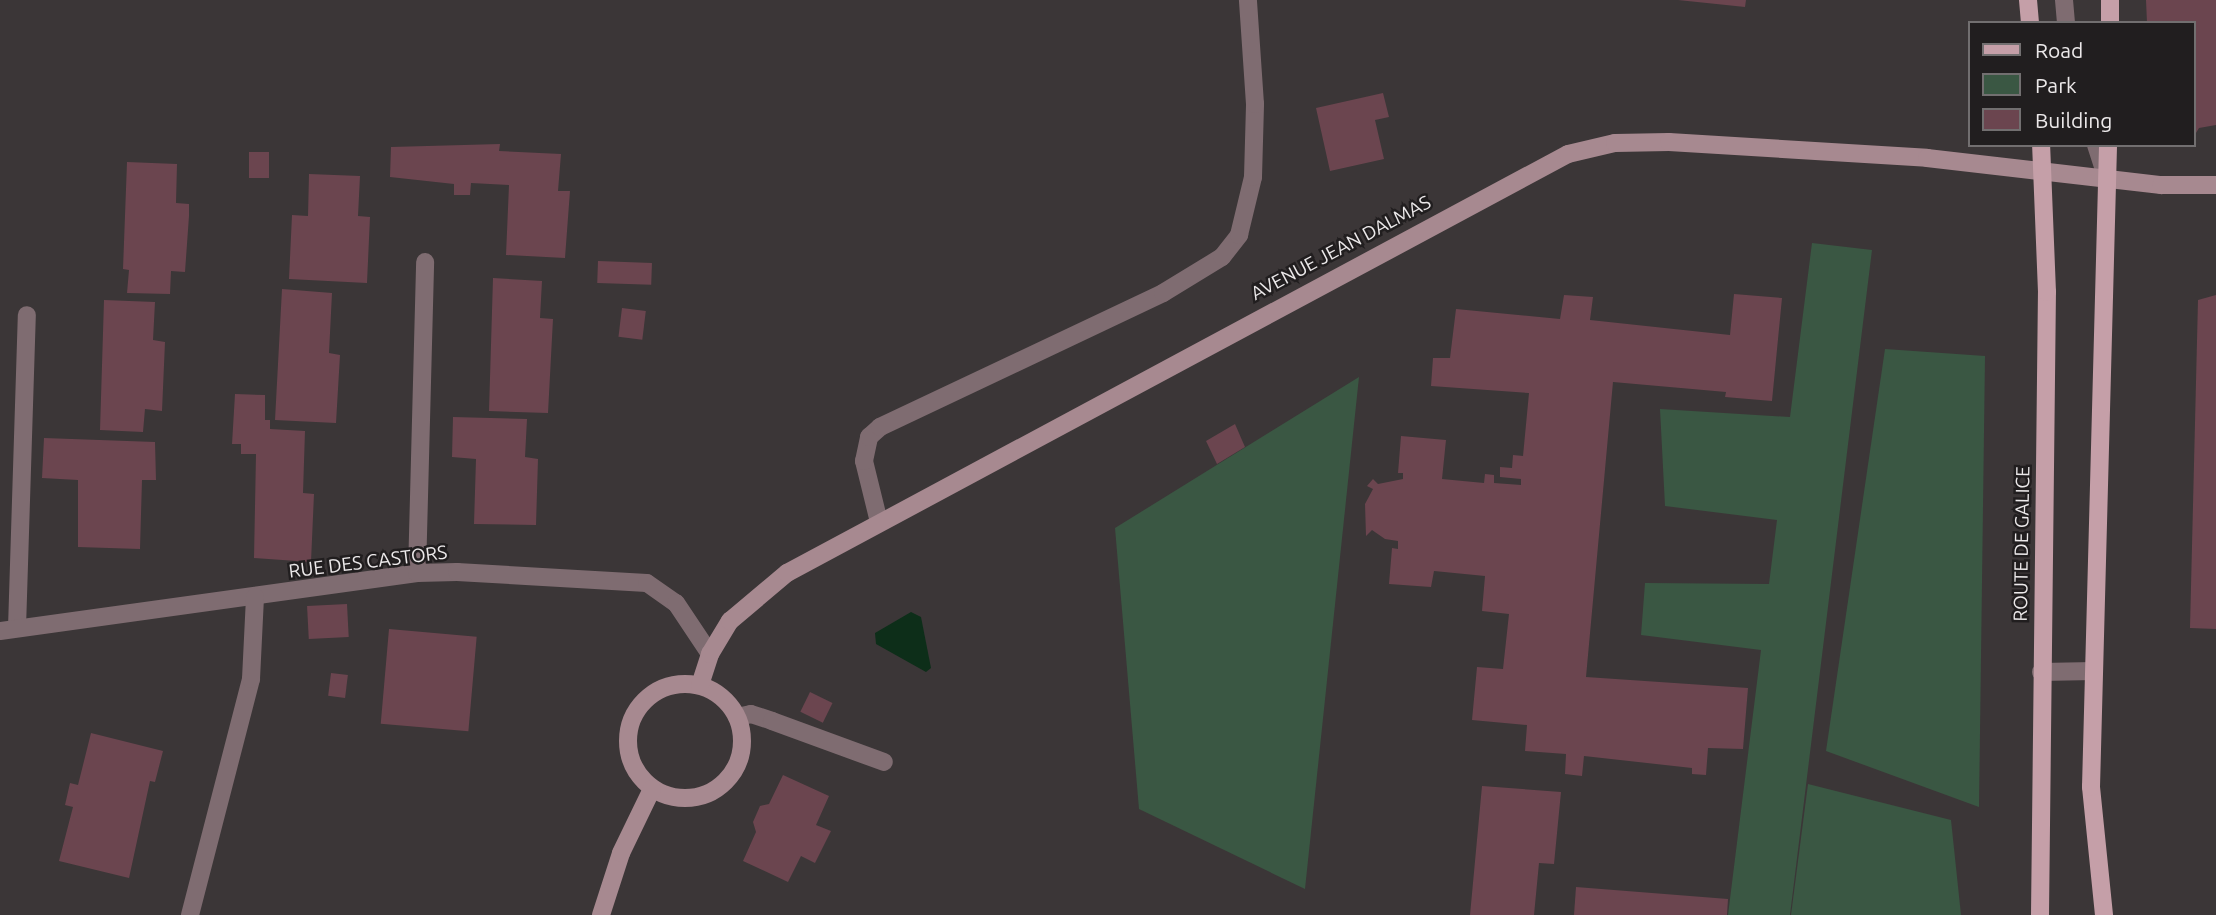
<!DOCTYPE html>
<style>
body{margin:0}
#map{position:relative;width:2216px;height:915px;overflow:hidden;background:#3b3637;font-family:Ubuntu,sans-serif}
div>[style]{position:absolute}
.green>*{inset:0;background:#3a5743}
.water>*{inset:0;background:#0d2e19}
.building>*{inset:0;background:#6b454f;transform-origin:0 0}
.lane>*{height:18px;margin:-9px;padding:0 9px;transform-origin:9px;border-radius:9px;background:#7f6c71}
.street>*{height:18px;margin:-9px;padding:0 9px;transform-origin:9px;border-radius:9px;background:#7f6c71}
.secondary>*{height:18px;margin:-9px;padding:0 9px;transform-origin:9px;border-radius:9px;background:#a78990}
.secondary>.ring{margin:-9px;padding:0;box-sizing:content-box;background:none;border:18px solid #a78990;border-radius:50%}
.primary>*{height:18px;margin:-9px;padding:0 9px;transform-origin:9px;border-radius:9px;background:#c59fa8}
span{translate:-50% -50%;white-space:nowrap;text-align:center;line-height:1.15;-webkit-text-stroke:5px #211e1f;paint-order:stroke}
.street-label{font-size:19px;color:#ece9ea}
.legend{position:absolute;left:1968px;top:21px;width:228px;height:126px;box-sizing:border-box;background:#211e1f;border:2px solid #726f70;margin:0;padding:9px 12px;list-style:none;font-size:21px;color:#ece9ea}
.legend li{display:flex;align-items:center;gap:14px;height:35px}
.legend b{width:35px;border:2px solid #726f70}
</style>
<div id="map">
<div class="green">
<div style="clip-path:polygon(1812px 243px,1872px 250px,1790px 915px,1728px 915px,1761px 650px,1641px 635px,1645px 583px,1769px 584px,1777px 520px,1665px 506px,1660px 409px,1790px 417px)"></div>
<div style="clip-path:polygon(1885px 349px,1985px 356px,1979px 807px,1826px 751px)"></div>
<div style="clip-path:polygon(1359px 377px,1305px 889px,1139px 809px,1115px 528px)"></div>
<div style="clip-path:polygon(1808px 784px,1951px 820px,1961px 915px,1791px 915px)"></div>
</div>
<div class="water">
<div style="clip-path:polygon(911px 612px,921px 617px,931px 668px,926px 672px,876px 644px,875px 633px)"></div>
</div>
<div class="building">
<div style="clip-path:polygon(1678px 0,1746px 0,1745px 7px)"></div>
<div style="clip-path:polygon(2146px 0,2216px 0,2216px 125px,2199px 128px,2193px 138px,2193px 23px,2147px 23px)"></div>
<div style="clip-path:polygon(1383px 93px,1389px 117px,1375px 120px,1384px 159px,1330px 171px,1316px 108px)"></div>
<div style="clip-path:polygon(500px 144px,499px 151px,561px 154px,558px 191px,570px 191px,565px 258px,506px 255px,509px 185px,471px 183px,470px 195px,454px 195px,454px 184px,390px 177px,391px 147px)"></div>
<div style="left:249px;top:152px;width:20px;height:26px"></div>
<div style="clip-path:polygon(127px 162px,177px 164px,176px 203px,189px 204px,189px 216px,185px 272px,171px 271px,170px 294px,127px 293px,129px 270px,123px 269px)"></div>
<div style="clip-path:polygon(309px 174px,360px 176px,358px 216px,370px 217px,367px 283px,289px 279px,292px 215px,308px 216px)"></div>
<div style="left:598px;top:261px;width:54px;height:22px;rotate:2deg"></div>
<div style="clip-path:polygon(493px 278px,542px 281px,540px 318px,553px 319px,548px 413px,489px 411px)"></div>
<div style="clip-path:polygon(282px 289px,332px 293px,329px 353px,340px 355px,336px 423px,275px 420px)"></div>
<div style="clip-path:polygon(1734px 294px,1782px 298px,1772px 401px,1725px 397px,1726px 392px,1613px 382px,1586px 677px,1748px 688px,1743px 749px,1708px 748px,1706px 775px,1692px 774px,1692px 768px,1584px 756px,1582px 776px,1565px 774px,1566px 754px,1525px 751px,1527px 725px,1472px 720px,1477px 667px,1503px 669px,1509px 614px,1482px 611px,1485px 576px,1434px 571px,1431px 587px,1389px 584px,1392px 548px,1398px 549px,1398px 541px,1385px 539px,1372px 530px,1366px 536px,1365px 504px,1373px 489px,1367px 486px,1373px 479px,1378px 484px,1403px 479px,1403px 473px,1398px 473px,1401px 436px,1446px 440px,1442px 479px,1484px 483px,1485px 474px,1494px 475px,1494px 483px,1521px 485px,1521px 479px,1500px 477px,1500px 467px,1512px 468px,1513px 455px,1523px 456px,1529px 393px,1431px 386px,1433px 358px,1450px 358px,1456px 309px,1560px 319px,1564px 295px,1593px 297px,1590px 320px,1730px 335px)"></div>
<div style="clip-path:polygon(2216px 295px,2216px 629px,2190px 628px,2198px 300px)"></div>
<div style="clip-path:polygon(104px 300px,155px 302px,153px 340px,165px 342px,162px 411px,145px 409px,143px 432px,100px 430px)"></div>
<div style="left:622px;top:308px;width:24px;height:29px;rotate:7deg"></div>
<div style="clip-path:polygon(235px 394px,265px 395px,265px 420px,270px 420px,270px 429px,305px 431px,303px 493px,314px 494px,311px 562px,254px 558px,256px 454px,241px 454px,241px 444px,232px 444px)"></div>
<div style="clip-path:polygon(453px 417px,527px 419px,525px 457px,538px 459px,536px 525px,474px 524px,476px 459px,452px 457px)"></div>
<div style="clip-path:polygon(1235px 424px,1245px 447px,1217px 464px,1206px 441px)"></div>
<div style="clip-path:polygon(44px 438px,155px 442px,156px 480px,142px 480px,140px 549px,78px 547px,78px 480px,42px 478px)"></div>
<div style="left:347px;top:604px;width:33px;height:40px;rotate:87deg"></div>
<div style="left:389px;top:629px;width:88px;height:95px;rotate:5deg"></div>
<div style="left:331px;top:673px;width:17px;height:23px;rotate:7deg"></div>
<div style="left:810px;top:692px;width:25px;height:22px;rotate:26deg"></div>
<div style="clip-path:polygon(91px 733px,163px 751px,155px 782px,150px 781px,129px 878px,59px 861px,73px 807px,65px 805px,70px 783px,78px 785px)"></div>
<div style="clip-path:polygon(783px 775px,829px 796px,816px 825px,831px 831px,815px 863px,801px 856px,788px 882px,743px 861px,756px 832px,753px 822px,760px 806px,769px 804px)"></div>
<div style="clip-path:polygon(1482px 786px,1561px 792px,1554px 864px,1539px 863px,1534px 915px,1470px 915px)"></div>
<div style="clip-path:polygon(1576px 887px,1728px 899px,1727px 915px,1574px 915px)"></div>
</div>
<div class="lane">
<div style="left:2064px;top:0;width:23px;rotate:85deg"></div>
<div style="left:2096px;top:145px;width:33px;rotate:72deg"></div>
<div style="left:879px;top:522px;width:63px;rotate:-103.8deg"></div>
<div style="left:864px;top:461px;width:25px;rotate:-78deg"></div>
<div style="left:869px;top:437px;width:15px;rotate:-42deg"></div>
<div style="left:880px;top:427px;width:313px;rotate:-25.3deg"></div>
<div style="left:1163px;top:293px;width:69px;rotate:-31.4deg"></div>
<div style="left:1222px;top:257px;width:28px;rotate:-52deg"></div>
<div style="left:1239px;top:235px;width:60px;rotate:-76.4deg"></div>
<div style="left:1253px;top:177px;width:73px;rotate:-88.4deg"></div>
<div style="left:1255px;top:104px;width:104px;rotate:-93.9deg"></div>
<div style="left:2041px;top:672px;width:53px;rotate:-1.1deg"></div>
</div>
<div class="street">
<div style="left:417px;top:573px;width:311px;rotate:-88.5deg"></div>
<div style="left:17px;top:628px;width:313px;rotate:-88.2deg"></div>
<div style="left:0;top:631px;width:421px;rotate:-7.9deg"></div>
<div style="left:417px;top:573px;width:40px;rotate:-1.4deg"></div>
<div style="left:457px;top:572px;width:190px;rotate:3.3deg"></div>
<div style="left:647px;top:583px;width:35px;rotate:35deg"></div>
<div style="left:676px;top:603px;width:61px;rotate:56.3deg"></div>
<div style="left:737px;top:717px;width:14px;rotate:-12deg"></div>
<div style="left:751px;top:714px;width:22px;rotate:18deg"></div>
<div style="left:772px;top:721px;width:119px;rotate:20.1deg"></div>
<div style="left:190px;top:915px;width:244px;rotate:-75.5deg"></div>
<div style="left:251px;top:679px;width:82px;rotate:-87.2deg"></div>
</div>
<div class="secondary">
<div class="ring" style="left:628px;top:684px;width:96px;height:96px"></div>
<div style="left:700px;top:685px;width:33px;rotate:-72deg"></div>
<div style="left:710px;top:654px;width:39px;rotate:-59deg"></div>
<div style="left:730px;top:621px;width:75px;rotate:-40.1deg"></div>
<div style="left:787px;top:573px;width:886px;rotate:-28.21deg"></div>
<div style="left:1568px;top:154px;width:48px;rotate:-13.2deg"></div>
<div style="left:1615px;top:143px;width:54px;rotate:-1.1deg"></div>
<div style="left:1669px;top:142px;width:258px;rotate:3.5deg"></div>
<div style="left:1927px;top:158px;width:236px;rotate:6.6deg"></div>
<div style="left:2161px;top:185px;width:55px"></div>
<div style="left:601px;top:915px;width:65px;rotate:-72.1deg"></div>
<div style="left:621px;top:853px;width:71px;rotate:-64.2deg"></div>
</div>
<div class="primary">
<div style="left:2028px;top:0;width:23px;rotate:85deg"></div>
<div style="left:2110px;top:23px;width:23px;rotate:-90deg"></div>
<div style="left:2040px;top:915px;width:623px;rotate:-89.36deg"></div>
<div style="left:2047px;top:292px;width:147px;rotate:-92.3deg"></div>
<div style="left:2104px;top:915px;width:129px;rotate:-95.8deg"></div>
<div style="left:2091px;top:787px;width:642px;rotate:-88.48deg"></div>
</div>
<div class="street-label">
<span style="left:1341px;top:248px;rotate:-28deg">AVENUE JEAN DALMAS</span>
<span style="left:2022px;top:544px;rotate:-89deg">ROUTE DE GALICE</span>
<span style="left:368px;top:562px;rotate:-7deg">RUE DES CASTORS</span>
</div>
<ul class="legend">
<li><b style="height:9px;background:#c59fa8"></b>Road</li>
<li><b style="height:19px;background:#3a5743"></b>Park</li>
<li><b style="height:19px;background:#6b454f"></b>Building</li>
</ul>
</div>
